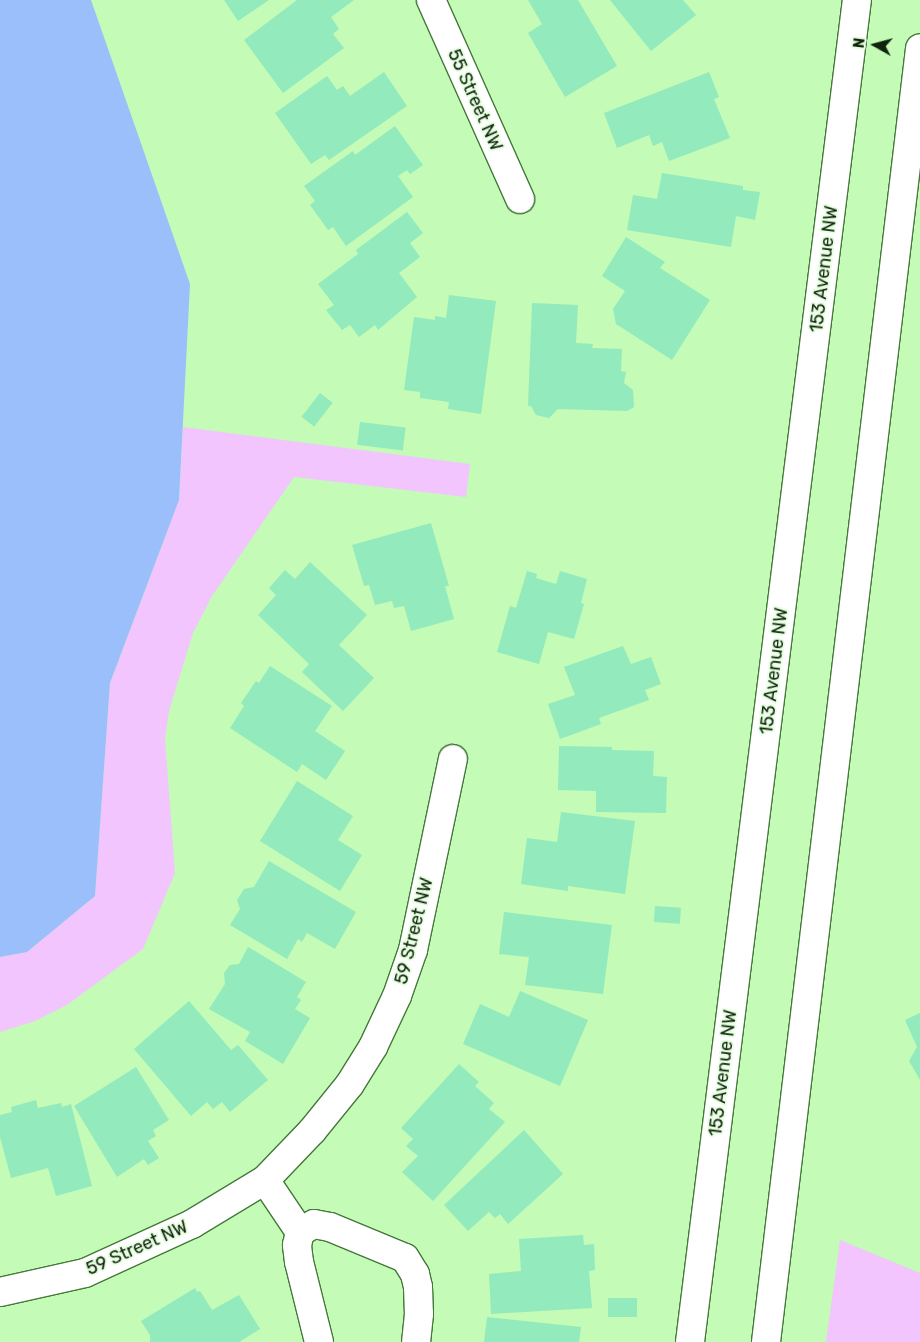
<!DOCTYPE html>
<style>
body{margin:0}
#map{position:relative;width:920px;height:1342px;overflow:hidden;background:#c3fbb7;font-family:Rubik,sans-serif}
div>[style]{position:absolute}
.green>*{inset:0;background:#f3c5fe}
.water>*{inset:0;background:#9bbffa}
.building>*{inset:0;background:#93eabc;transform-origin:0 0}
.roads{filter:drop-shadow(1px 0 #45783a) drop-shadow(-1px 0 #45783a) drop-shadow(0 1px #45783a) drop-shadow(0 -1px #45783a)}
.minor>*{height:28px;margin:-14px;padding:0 14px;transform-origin:14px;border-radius:14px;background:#fff}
.major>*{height:28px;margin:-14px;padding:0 14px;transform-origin:14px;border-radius:14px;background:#fff}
span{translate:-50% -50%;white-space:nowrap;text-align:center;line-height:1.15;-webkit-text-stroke:4px #e7fee3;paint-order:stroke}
.street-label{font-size:18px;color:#0f240a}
.north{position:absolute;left:850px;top:20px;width:50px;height:50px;-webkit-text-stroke:4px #e7fee3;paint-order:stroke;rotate:277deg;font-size:14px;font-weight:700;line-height:20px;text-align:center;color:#0f240a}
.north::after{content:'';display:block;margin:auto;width:18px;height:22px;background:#0f240a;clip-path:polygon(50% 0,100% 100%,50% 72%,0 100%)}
</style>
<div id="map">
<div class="green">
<div style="clip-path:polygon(183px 427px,470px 464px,466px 497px,294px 477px,212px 596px,193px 633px,169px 711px,165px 739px,175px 873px,143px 949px,67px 1005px,35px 1021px,0 1032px,0 957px,27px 952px,95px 896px,110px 683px,179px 500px)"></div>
<div style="clip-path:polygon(840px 1240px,920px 1273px,920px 1342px,826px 1342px)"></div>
</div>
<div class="water">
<div style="clip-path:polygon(0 0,91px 0,190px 284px,179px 500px,110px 683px,95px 896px,27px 952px,0 957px)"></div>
</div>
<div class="building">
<div style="clip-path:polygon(224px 0,269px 0,238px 21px)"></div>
<div style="clip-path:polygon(297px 0,354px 0,331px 17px,339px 29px,333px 34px,344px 48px,283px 93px,244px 40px)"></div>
<div style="clip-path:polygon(528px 0,578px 0,617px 66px,565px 97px,528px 33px,542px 24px)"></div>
<div style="clip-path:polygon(610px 0,683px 0,696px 15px,651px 51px)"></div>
<div style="clip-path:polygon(384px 72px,407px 106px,329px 160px,325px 155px,311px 164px,275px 113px,327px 76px,337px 90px,343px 86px,350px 96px)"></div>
<div style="clip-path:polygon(709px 72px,719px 97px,714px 99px,730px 138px,669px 161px,662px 142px,653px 146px,649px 135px,617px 148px,604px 113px)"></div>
<div style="clip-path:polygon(395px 126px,423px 165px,410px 174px,407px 170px,398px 176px,413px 197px,346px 246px,333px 227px,328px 230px,310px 205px,315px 201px,304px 186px,353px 151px,355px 155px)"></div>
<div style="clip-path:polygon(662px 173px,743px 186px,743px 190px,760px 192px,755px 220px,736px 216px,731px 247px,627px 230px,633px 195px,657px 199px)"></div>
<div style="clip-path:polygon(407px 212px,423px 233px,410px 243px,420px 257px,399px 273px,417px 297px,378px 330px,375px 325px,359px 337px,350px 325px,342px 330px,326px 310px,334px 305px,318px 284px,358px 254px,356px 250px)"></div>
<div style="clip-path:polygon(626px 237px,665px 262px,660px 268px,710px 300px,672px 360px,616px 324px,613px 309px,625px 291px,602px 276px)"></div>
<div style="clip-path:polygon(449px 295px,496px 301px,481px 414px,448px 409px,449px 402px,420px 398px,420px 392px,404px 390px,414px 317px,435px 320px,435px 316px,446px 318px)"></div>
<div style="clip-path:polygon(532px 303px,578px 305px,576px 343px,593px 344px,592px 348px,622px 349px,621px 371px,626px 372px,624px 383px,633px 390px,634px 407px,627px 411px,558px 409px,549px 418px,536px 415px,531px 406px,528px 406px)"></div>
<div style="left:320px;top:393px;width:16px;height:30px;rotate:38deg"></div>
<div style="left:360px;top:422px;width:46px;height:23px;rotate:7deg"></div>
<div style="clip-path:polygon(431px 523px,449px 586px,445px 586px,454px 619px,411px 631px,404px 606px,394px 608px,392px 601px,375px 605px,369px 585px,364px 586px,352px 545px)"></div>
<div style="clip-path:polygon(310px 562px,367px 615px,339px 645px,374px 678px,343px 711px,302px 672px,309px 664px,258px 615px,276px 595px,269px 588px,285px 570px,295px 579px)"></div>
<div style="clip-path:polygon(527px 571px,537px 574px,536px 578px,556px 584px,560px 571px,587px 579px,581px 603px,584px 604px,574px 639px,548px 632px,539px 664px,497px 652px,510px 606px,516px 608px)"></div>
<div style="clip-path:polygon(623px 646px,631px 664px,651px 657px,661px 684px,645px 690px,649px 700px,599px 718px,601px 724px,560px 739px,548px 704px,575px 695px,564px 667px)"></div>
<div style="clip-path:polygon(270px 666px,332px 706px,315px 731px,345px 751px,326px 780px,302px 764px,297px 772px,230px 728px,244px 706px,241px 703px,256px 681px,259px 683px)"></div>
<div style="clip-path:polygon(559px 746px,612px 747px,612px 750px,654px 751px,653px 776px,667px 777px,666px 813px,596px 812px,596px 791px,558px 790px)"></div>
<div style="clip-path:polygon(297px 781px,353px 816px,338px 840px,362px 855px,340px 891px,260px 841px)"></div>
<div style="clip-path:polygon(561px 812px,635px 821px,625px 894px,568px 886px,568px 891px,521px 884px,527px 838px,557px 842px)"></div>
<div style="clip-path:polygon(269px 861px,356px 912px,335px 949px,307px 933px,302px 942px,298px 939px,287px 959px,230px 925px,240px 909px,237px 900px,244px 889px,254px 887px)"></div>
<div style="left:655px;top:906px;width:26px;height:16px;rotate:4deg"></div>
<div style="clip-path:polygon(504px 912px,612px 925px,603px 994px,525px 985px,529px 957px,499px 954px)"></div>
<div style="clip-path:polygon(248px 947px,306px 982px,297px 997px,301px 1000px,295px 1009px,310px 1018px,283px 1064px,245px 1041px,250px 1032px,209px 1009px,225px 984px,224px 973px,230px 965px,239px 964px)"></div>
<div style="clip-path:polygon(520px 991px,588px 1020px,560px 1086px,463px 1044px,480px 1004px,509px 1017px)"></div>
<div style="clip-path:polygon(189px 1001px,231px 1050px,238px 1045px,268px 1080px,230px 1112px,222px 1102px,213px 1109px,207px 1102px,191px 1116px,134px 1049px)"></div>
<div style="clip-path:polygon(920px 1013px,920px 1080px,909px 1061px,917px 1047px,905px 1020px)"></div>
<div style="clip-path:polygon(459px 1064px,479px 1082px,475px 1086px,494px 1103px,489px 1109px,505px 1122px,433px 1201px,402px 1172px,418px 1156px,406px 1146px,413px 1139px,401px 1128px)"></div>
<div style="clip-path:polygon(136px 1067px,169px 1120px,153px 1130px,156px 1136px,148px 1141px,159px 1158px,148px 1165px,144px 1159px,117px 1177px,74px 1106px)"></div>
<div style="clip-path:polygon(36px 1100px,38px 1108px,61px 1103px,62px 1107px,71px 1104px,92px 1186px,56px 1196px,48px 1168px,11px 1178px,0 1137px,0 1115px,12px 1112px,11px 1107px)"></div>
<div style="clip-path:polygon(524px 1130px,563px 1174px,508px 1224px,500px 1214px,495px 1218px,489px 1212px,468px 1231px,444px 1205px)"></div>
<div style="clip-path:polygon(583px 1235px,584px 1245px,594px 1244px,595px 1270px,589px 1271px,592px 1308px,491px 1314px,489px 1274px,521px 1271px,519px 1239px)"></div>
<div style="clip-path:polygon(195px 1288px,197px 1292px,200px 1291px,212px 1310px,239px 1295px,260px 1329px,239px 1342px,150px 1342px,150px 1335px,141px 1321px)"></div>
<div style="left:608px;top:1298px;width:29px;height:19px"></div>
<div style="clip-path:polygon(487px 1317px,581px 1327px,579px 1342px,484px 1342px)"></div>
</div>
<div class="roads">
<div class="minor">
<div style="left:431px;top:0;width:218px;rotate:65.9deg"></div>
<div style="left:265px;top:1180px;width:63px;rotate:56.1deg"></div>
<div style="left:0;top:1292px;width:87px;rotate:-12.6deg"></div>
<div style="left:85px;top:1273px;width:118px;rotate:-24.6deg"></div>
<div style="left:192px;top:1224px;width:85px;rotate:-31.1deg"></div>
<div style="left:265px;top:1180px;width:68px;rotate:-46.2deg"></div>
<div style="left:312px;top:1131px;width:60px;rotate:-51deg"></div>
<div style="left:350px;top:1084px;width:44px;rotate:-58.1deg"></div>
<div style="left:373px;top:1047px;width:56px;rotate:-64.8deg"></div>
<div style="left:397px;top:996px;width:49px;rotate:-70.8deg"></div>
<div style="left:413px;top:950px;width:195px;rotate:-78.2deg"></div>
<div style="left:319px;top:1342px;width:82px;rotate:-104deg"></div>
<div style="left:299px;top:1262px;width:17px;rotate:-97deg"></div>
<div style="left:297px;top:1245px;width:13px;rotate:-77deg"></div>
<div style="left:300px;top:1232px;width:16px;rotate:-30deg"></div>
<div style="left:314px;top:1224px;width:16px;rotate:11deg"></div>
<div style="left:330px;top:1227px;width:81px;rotate:22.5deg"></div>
<div style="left:405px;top:1258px;width:19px;rotate:58deg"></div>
<div style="left:415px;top:1274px;width:13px;rotate:77deg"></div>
<div style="left:418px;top:1287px;width:27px;rotate:88deg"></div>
<div style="left:419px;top:1314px;width:28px;rotate:96deg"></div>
</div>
<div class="major">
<div style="left:690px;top:1342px;width:1352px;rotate:-82.91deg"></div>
<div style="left:766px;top:1342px;width:1303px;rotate:-83.21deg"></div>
</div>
</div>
<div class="street-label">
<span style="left:475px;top:100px;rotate:66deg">55 Street NW</span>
<span style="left:824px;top:269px;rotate:-83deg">153 Avenue NW</span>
<span style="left:774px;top:671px;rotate:-83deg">153 Avenue NW</span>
<span style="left:414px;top:931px;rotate:-76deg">59 Street NW</span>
<span style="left:723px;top:1073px;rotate:-83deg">153 Avenue NW</span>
<span style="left:137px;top:1248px;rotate:-24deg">59 Street NW</span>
</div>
<div class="north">N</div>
</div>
